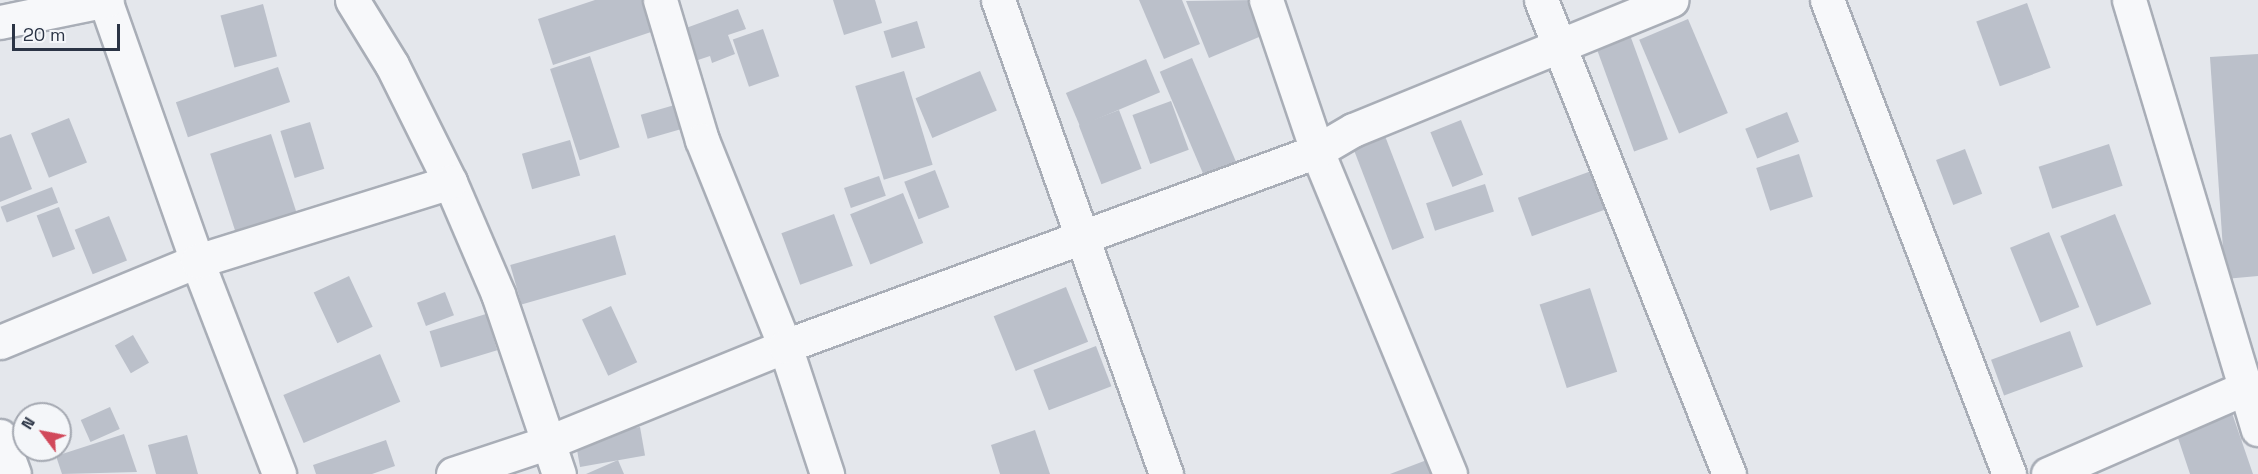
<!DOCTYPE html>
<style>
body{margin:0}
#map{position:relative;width:2258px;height:474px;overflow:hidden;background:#e4e7ec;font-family:"Space Grotesk",sans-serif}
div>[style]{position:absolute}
.building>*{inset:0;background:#bbc0ca;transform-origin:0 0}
.roads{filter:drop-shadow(2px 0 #a9aeb7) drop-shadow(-2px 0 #a9aeb7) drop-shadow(0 2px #a9aeb7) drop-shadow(0 -2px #a9aeb7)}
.minor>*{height:33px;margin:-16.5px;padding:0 16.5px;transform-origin:16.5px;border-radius:16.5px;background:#f7f8fa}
.tertiary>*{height:33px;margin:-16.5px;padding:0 16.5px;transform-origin:16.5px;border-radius:16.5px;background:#f7f8fa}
span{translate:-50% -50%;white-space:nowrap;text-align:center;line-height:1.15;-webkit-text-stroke:5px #f4f6f9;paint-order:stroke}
.north{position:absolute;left:12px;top:402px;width:60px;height:60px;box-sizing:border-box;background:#f4f6f9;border:2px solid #a4a8b1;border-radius:50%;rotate:302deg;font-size:16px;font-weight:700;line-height:24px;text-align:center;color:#2b3445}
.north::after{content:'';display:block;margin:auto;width:21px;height:27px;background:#d1495b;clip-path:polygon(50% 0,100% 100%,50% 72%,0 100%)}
.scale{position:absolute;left:12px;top:24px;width:108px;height:27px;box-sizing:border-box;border:3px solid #2b3445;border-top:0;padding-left:8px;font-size:18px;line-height:21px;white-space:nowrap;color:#2b3445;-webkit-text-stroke:4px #f4f6f9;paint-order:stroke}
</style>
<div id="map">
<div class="building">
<div style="clip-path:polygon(595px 0,644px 0,654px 31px,553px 65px,538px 19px)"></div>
<div style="clip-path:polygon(833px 0,875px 0,882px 23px,844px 35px)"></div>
<div style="clip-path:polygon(1139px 0,1182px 0,1200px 44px,1164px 59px)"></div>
<div style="clip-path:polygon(1258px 0,1271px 32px,1209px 58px,1186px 1px)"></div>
<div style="left:2027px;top:3px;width:69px;height:54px;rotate:70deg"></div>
<div style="left:263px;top:4px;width:54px;height:44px;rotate:75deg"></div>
<div style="clip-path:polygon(738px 9px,746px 29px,728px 35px,735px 54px,712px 63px,710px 56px,698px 60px,686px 28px)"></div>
<div style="left:1688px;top:19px;width:102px;height:53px;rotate:67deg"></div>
<div style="left:917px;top:21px;width:28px;height:35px;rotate:73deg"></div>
<div style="left:763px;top:29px;width:50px;height:32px;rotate:71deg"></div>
<div style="left:1630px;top:35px;width:111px;height:36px;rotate:70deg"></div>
<div style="clip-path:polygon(2258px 54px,2258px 276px,2225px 279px,2210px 57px)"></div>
<div style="left:590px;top:56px;width:96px;height:42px;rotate:72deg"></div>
<div style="left:1192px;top:58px;width:127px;height:35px;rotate:67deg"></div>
<div style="left:1146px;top:59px;width:36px;height:87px;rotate:67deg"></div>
<div style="left:278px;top:67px;width:37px;height:108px;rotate:71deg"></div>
<div style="left:904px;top:71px;width:98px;height:51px;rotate:73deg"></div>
<div style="left:980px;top:71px;width:43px;height:70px;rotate:67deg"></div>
<div style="left:1171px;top:101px;width:52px;height:41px;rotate:70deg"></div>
<div style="left:685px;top:102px;width:25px;height:46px;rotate:74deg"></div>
<div style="left:1119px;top:110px;width:63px;height:43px;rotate:69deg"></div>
<div style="left:1787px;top:112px;width:32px;height:45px;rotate:68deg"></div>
<div style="left:69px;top:118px;width:48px;height:41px;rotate:68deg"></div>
<div style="left:1461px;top:120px;width:59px;height:33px;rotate:68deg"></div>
<div style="left:310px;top:122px;width:49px;height:31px;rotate:73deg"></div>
<div style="clip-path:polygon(11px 134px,32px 189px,0 202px,0 138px)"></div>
<div style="left:271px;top:134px;width:87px;height:64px;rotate:72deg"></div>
<div style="left:1385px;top:136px;width:109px;height:34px;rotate:69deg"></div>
<div style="left:570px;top:140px;width:37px;height:50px;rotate:74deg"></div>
<div style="left:2109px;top:144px;width:44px;height:74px;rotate:72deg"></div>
<div style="left:1965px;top:149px;width:48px;height:31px;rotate:69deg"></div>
<div style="left:1799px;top:154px;width:45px;height:45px;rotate:72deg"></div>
<div style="left:935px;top:170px;width:40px;height:33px;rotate:69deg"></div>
<div style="left:1594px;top:170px;width:41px;height:81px;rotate:70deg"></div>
<div style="left:879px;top:176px;width:21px;height:37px;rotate:71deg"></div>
<div style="left:1485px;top:184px;width:29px;height:62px;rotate:72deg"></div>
<div style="left:52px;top:187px;width:17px;height:55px;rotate:69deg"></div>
<div style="left:903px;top:193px;width:54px;height:57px;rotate:68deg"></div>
<div style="left:59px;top:207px;width:45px;height:24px;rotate:69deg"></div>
<div style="left:834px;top:214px;width:55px;height:56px;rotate:70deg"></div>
<div style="left:2115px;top:214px;width:97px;height:59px;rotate:68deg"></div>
<div style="left:109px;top:216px;width:48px;height:37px;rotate:68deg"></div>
<div style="left:2049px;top:232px;width:81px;height:42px;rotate:68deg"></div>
<div style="left:615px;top:235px;width:41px;height:109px;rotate:74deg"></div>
<div style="left:349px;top:276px;width:56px;height:39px;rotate:65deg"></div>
<div style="left:1066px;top:287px;width:59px;height:78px;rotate:68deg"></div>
<div style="left:1590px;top:288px;width:88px;height:53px;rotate:72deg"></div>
<div style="left:445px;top:292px;width:25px;height:30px;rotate:69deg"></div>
<div style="left:611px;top:306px;width:62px;height:32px;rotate:65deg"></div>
<div style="left:486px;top:314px;width:38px;height:59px;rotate:73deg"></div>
<div style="left:2070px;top:331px;width:38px;height:84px;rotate:70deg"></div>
<div style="left:133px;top:335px;width:32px;height:21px;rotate:60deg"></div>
<div style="left:1096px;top:346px;width:43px;height:67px;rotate:69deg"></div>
<div style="left:380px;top:354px;width:52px;height:105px;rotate:67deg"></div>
<div style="left:110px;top:407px;width:24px;height:32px;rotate:66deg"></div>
<div style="clip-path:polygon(2232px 413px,2253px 474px,2190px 474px,2176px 432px)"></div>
<div style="left:640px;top:427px;width:29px;height:66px;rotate:80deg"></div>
<div style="clip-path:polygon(1035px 430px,1050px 474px,1000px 474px,991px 445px)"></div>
<div style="clip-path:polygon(124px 434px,137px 472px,62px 474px,56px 456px)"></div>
<div style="clip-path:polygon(187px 435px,198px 474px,156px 474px,148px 445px)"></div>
<div style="clip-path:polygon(386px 440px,395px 466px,372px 474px,316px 474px,313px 465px)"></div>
<div style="clip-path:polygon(1432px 458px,1438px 474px,1390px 474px)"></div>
<div style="clip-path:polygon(618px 460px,624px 474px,586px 474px)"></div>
</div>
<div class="roads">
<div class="minor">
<div style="left:105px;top:0;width:277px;rotate:70.6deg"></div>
<div style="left:197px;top:261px;width:228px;rotate:68.9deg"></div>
<div style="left:352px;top:0;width:76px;rotate:58.4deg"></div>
<div style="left:392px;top:65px;width:131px;rotate:63.6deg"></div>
<div style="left:450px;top:182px;width:122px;rotate:66.8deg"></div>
<div style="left:498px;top:294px;width:190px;rotate:71.3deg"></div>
<div style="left:660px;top:0;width:146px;rotate:73.3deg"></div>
<div style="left:702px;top:140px;width:222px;rotate:68.1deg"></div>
<div style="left:785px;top:346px;width:135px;rotate:71.8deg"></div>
<div style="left:998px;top:0;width:503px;rotate:70.48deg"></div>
<div style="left:1266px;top:0;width:159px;rotate:71.3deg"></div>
<div style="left:1317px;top:151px;width:349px;rotate:67.6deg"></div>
<div style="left:1541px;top:0;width:510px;rotate:68.37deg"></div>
<div style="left:1827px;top:0;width:508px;rotate:68.99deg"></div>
<div style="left:0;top:22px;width:109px;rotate:-11.6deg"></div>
<div style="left:0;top:342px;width:213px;rotate:-22.4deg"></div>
<div style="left:197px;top:261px;width:265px;rotate:-17.3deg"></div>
<div style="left:0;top:436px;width:40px;rotate:69.8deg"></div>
<div style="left:453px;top:474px;width:101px;rotate:-18.4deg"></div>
<div style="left:549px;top:442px;width:255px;rotate:-22.1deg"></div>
<div style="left:785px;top:346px;width:567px;rotate:-20.13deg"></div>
<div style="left:1317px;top:151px;width:42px;rotate:-30.3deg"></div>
<div style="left:1353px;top:130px;width:344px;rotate:-22.2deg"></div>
<div style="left:2048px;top:474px;width:213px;rotate:-23.6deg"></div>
</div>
<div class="tertiary">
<div style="left:2129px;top:0;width:448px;rotate:73.3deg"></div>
</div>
</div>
<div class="north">N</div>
<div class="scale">20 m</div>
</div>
